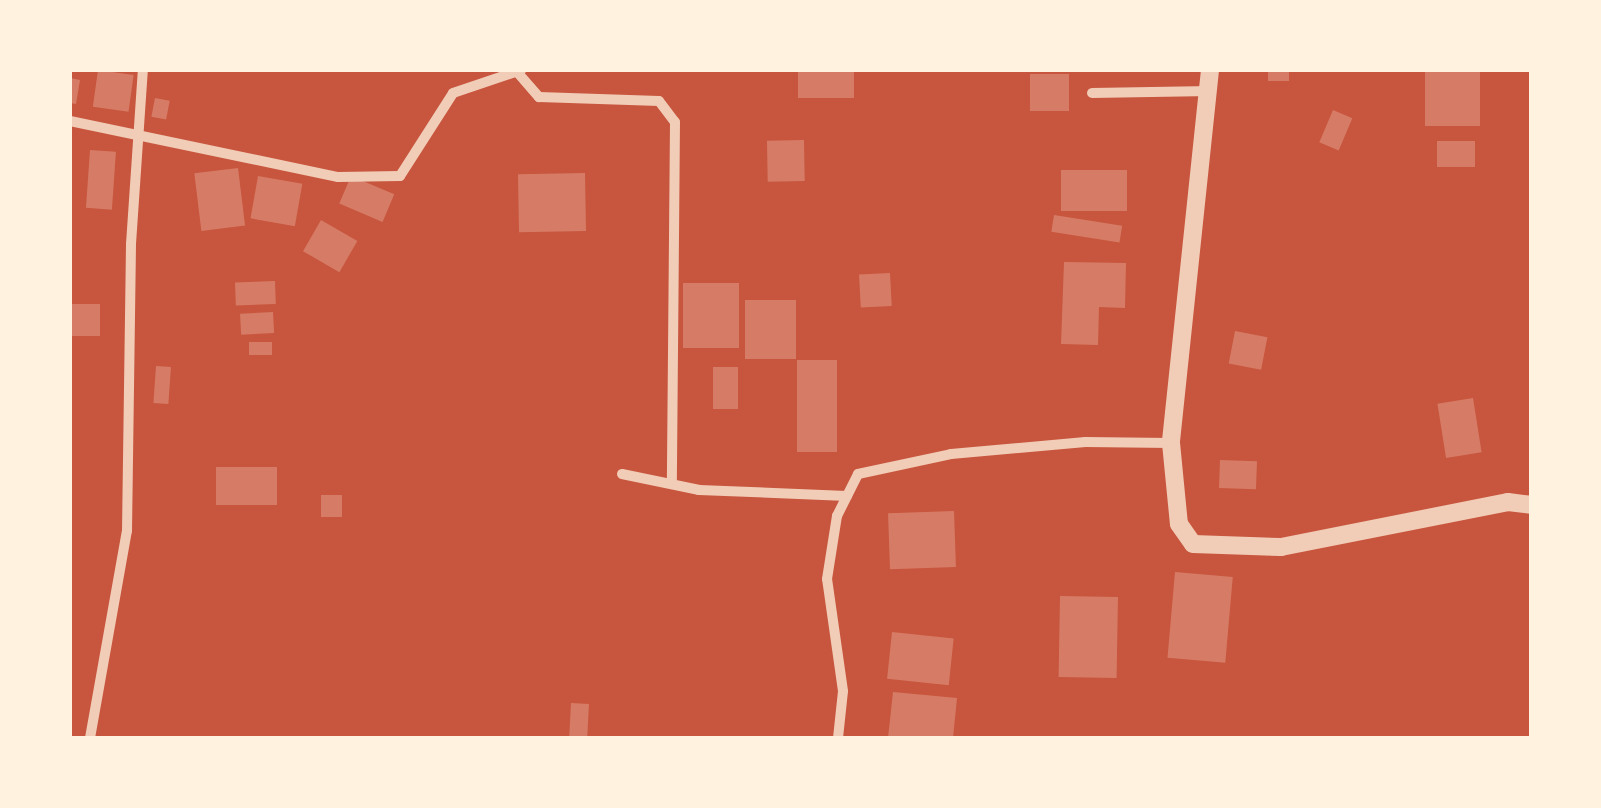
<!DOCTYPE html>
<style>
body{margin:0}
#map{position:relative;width:1601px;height:808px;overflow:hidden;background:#c8553d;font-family:Spectral,serif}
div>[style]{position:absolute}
.building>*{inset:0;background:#d67c66;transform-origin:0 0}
.minor>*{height:10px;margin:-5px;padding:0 5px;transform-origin:5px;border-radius:5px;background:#f1ccb7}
.tertiary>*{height:18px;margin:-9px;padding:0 9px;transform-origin:9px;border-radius:9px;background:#f1ccb7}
span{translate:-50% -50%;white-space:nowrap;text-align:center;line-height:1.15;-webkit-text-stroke:10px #fff3e0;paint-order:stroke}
.frame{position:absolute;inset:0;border:72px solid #fff3e0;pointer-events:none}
</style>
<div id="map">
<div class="building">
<div style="left:98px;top:70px;width:36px;height:37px;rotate:8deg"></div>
<div style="left:798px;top:70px;width:56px;height:28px"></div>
<div style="left:1268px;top:70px;width:21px;height:11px"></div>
<div style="left:1425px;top:70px;width:55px;height:56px"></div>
<div style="left:1030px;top:74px;width:39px;height:37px"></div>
<div style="clip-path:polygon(70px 78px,80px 80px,76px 104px,70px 103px)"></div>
<div style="left:155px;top:98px;width:15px;height:19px;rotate:11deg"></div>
<div style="left:1333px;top:110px;width:21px;height:35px;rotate:23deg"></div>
<div style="left:804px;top:140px;width:41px;height:37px;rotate:89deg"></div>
<div style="left:1437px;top:141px;width:38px;height:26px"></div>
<div style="left:90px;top:150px;width:26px;height:58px;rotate:4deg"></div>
<div style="left:238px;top:168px;width:58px;height:44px;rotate:83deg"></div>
<div style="left:1061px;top:170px;width:66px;height:41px"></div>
<div style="left:585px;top:173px;width:58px;height:67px;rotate:89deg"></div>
<div style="left:258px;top:176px;width:45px;height:43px;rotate:10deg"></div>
<div style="left:351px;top:176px;width:47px;height:30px;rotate:23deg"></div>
<div style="left:1054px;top:215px;width:69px;height:17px;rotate:9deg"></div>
<div style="left:321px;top:220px;width:42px;height:36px;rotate:30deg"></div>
<div style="clip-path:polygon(1064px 262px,1126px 263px,1125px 308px,1099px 307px,1098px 345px,1061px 344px)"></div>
<div style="left:890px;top:273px;width:33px;height:31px;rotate:87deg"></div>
<div style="left:275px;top:281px;width:23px;height:40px;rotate:88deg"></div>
<div style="left:683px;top:283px;width:56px;height:65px"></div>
<div style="left:745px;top:300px;width:51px;height:59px"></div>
<div style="left:72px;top:304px;width:28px;height:32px"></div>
<div style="left:273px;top:312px;width:21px;height:33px;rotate:87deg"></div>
<div style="left:1235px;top:331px;width:33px;height:33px;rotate:11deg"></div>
<div style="left:272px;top:342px;width:13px;height:23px;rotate:90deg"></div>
<div style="left:797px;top:360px;width:40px;height:92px"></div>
<div style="left:156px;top:366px;width:15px;height:37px;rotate:4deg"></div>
<div style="left:713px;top:367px;width:25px;height:42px"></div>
<div style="left:1473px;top:398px;width:55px;height:36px;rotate:81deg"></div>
<div style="left:1220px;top:460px;width:37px;height:28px;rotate:2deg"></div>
<div style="left:216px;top:467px;width:61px;height:38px"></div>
<div style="left:321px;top:495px;width:21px;height:22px"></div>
<div style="left:954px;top:511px;width:56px;height:66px;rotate:88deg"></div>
<div style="left:1175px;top:572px;width:58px;height:86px;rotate:5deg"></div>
<div style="left:1060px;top:596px;width:58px;height:81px;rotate:1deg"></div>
<div style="left:892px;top:632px;width:62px;height:47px;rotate:6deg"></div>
<div style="clip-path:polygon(893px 692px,957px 698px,953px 738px,888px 738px)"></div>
<div style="left:571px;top:703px;width:18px;height:33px;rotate:3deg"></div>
</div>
<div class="minor">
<div style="left:518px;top:73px;width:32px;rotate:49deg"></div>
<div style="left:539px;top:97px;width:120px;rotate:1.9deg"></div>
<div style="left:659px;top:101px;width:26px;rotate:53deg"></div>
<div style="left:675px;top:122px;width:358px;rotate:90.5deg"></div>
<div style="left:1092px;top:93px;width:119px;rotate:-1deg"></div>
<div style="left:70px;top:121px;width:274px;rotate:11.8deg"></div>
<div style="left:338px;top:177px;width:62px;rotate:-0.9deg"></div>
<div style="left:400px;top:176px;width:98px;rotate:-57.4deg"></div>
<div style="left:453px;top:93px;width:72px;rotate:-18.7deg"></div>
<div style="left:622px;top:474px;width:79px;rotate:11.7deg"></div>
<div style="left:699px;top:490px;width:148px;rotate:2.3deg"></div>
<div style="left:90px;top:738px;width:210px;rotate:-79.9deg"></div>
<div style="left:127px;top:531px;width:287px;rotate:-89.2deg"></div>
<div style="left:131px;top:244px;width:174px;rotate:-86.1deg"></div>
<div style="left:838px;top:738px;width:47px;rotate:-83.9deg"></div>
<div style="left:843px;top:691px;width:113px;rotate:-98.1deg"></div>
<div style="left:827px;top:579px;width:64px;rotate:-81deg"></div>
<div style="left:837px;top:516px;width:47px;rotate:-63.4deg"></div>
<div style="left:858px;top:474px;width:95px;rotate:-12.1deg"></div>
<div style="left:951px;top:454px;width:135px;rotate:-5.1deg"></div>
<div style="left:1085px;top:442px;width:86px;rotate:0.7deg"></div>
</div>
<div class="tertiary">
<div style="left:1210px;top:70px;width:375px;rotate:96deg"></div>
<div style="left:1171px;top:443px;width:81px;rotate:84.4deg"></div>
<div style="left:1179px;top:524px;width:24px;rotate:55deg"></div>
<div style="left:1193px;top:544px;width:88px;rotate:2deg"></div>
<div style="left:1281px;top:547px;width:231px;rotate:-11.2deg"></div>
<div style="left:1508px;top:502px;width:23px;rotate:7deg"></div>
</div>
<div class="frame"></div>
</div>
